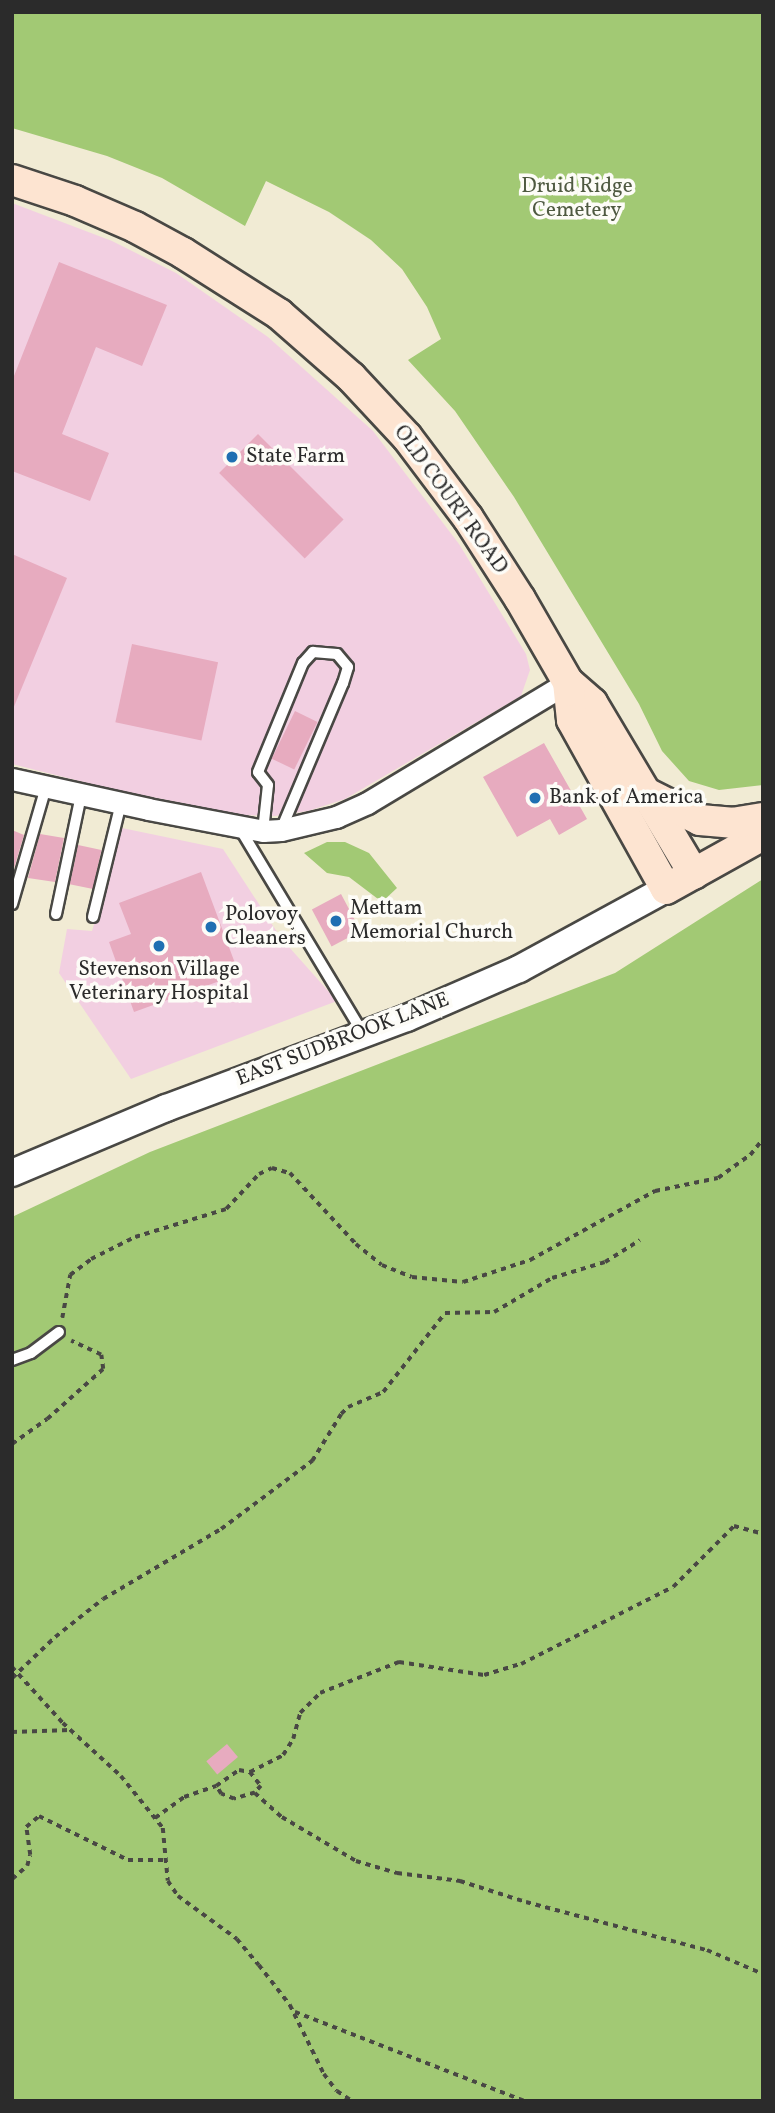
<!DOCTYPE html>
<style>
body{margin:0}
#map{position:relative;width:775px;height:2113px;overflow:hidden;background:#f1ebd4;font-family:Vollkorn,serif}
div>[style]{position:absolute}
.built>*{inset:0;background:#f2cfe1}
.green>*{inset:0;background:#a2c974}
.building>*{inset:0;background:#e7abbf;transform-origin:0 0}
.path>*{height:3.5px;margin-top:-1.75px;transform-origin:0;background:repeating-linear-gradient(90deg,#494844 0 5px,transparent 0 10px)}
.roads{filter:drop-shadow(2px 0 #494844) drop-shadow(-2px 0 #494844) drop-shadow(0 2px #494844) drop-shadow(0 -2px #494844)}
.service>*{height:10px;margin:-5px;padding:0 5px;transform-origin:5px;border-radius:5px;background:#fff}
.minor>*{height:21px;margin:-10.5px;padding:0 10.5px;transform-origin:10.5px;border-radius:10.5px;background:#fff}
.tertiary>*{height:26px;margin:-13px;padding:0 13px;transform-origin:13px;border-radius:13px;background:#fff}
.secondary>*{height:30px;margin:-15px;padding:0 15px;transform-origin:15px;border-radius:15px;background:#fde4d1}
.dots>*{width:19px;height:19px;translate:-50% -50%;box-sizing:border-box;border:4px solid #fdfcf7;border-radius:50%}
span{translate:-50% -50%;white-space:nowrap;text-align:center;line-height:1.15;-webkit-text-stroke:7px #fdfcf7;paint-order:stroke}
.park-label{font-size:21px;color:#4f5a41}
.poi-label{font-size:21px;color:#2b2b2b}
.left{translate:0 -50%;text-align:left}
.street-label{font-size:21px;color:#2b2b2b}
.frame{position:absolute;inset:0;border:14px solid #2b2b2b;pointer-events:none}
</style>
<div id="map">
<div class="built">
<div style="clip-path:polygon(12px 203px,112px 241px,176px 273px,268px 337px,373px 431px,459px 544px,526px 654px,530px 670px,521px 696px,345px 799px,308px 811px,275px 816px,242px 815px,111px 789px,12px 764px)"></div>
<div style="clip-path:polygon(122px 828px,223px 849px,281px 938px,337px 1001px,131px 1079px,59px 973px,67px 929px,92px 931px)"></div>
</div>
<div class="green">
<div style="clip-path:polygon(12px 12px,763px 12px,763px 785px,719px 790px,689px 781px,662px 751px,639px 704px,514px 497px,455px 411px,408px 360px,441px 339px,427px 307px,402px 269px,371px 240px,329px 212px,266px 181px,245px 226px,162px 178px,107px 156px,12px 128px)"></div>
<div style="clip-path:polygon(327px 842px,345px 842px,369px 853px,397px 888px,382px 902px,349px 877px,327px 873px,304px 853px)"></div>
<div style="clip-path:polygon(763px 879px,763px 2101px,12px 2101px,12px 1217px,150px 1152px,615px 973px)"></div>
</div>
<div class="building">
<div style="clip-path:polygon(59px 262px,167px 305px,142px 366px,96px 347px,62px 434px,109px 453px,90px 501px,12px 471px,12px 381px)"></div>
<div style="left:258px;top:434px;width:121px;height:55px;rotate:45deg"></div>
<div style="clip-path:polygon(12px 554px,67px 578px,13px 709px,12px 709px)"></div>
<div style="left:132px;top:644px;width:88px;height:80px;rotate:12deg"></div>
<div style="left:295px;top:711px;width:25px;height:53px;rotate:26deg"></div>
<div style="clip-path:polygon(544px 743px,587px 819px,559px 835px,550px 819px,517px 837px,483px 777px)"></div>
<div style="clip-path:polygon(12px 830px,24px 835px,12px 875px)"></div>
<div style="clip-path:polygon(40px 834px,64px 838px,55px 882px,28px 878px)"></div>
<div style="left:78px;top:845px;width:24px;height:40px;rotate:12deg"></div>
<div style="clip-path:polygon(201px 872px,239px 974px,134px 1012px,109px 942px,131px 934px,119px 903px)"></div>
<div style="left:341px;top:894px;width:42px;height:33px;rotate:62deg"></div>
<div style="left:227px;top:1744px;width:17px;height:27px;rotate:50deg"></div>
</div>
<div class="path">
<div style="left:62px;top:1318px;width:44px;rotate:-79.5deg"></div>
<div style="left:70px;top:1275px;width:26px;rotate:-37deg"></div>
<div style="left:91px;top:1259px;width:49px;rotate:-26.6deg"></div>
<div style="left:135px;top:1237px;width:95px;rotate:-17.1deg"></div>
<div style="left:226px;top:1209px;width:48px;rotate:-46.7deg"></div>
<div style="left:259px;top:1174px;width:14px;rotate:-25deg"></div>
<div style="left:272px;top:1168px;width:19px;rotate:16deg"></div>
<div style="left:290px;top:1173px;width:97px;rotate:47.1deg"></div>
<div style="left:356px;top:1244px;width:33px;rotate:39deg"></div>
<div style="left:382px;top:1265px;width:32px;rotate:22deg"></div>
<div style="left:412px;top:1277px;width:51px;rotate:5.6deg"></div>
<div style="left:463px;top:1282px;width:71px;rotate:-18.2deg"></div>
<div style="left:530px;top:1260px;width:143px;rotate:-28.9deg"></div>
<div style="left:655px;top:1191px;width:64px;rotate:-11.7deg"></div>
<div style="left:718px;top:1178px;width:39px;rotate:-36deg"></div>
<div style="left:750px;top:1155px;width:21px;rotate:-51deg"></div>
<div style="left:12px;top:1444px;width:43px;rotate:-35.5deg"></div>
<div style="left:47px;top:1419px;width:75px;rotate:-41.8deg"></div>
<div style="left:103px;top:1369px;width:14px;rotate:-98deg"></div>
<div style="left:101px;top:1355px;width:33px;rotate:-155deg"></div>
<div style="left:12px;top:1667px;width:76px;rotate:47.7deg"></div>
<div style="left:63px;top:1723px;width:79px;rotate:42.4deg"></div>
<div style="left:121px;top:1776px;width:67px;rotate:51.1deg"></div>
<div style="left:163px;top:1828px;width:53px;rotate:84.6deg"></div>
<div style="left:168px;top:1881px;width:18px;rotate:56deg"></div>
<div style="left:178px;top:1896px;width:73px;rotate:36.1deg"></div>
<div style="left:237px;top:1939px;width:34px;rotate:50deg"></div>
<div style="left:259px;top:1965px;width:51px;rotate:52.2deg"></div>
<div style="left:290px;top:2005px;width:77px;rotate:63.8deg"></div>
<div style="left:324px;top:2074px;width:21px;rotate:53deg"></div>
<div style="left:337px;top:2091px;width:18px;rotate:34deg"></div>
<div style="left:12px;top:1678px;width:59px;rotate:-43.6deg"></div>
<div style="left:55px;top:1637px;width:61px;rotate:-38.4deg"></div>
<div style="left:103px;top:1599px;width:137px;rotate:-30.7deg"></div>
<div style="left:221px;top:1529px;width:114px;rotate:-36.8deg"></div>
<div style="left:312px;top:1461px;width:55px;rotate:-58.3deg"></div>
<div style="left:341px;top:1414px;width:10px;rotate:-45deg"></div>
<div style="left:348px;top:1407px;width:38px;rotate:-23deg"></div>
<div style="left:383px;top:1392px;width:100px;rotate:-51.9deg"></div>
<div style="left:445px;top:1313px;width:49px;rotate:-1.2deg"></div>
<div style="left:494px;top:1312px;width:67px;rotate:-30.4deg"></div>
<div style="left:552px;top:1278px;width:55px;rotate:-16.8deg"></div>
<div style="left:605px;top:1262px;width:41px;rotate:-32.2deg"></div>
<div style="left:12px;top:1732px;width:58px;rotate:-2deg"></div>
<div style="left:250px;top:1772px;width:37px;rotate:-27deg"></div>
<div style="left:283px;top:1755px;width:19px;rotate:-58deg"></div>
<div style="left:293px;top:1739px;width:27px;rotate:-75deg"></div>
<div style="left:300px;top:1713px;width:28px;rotate:-45deg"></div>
<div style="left:320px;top:1693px;width:85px;rotate:-21.4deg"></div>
<div style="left:399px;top:1662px;width:86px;rotate:8.7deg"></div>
<div style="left:484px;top:1675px;width:39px;rotate:-17deg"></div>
<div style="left:521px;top:1664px;width:170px;rotate:-26.9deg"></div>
<div style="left:673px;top:1587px;width:86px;rotate:-45deg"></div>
<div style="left:734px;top:1526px;width:30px;rotate:15deg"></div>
<div style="left:255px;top:1793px;width:36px;rotate:42deg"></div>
<div style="left:282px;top:1817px;width:86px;rotate:30.7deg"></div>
<div style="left:356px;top:1861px;width:43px;rotate:16.3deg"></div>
<div style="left:397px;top:1873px;width:64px;rotate:7.2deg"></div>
<div style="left:460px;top:1881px;width:69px;rotate:17.7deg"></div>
<div style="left:526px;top:1902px;width:187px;rotate:14.9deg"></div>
<div style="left:707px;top:1950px;width:61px;rotate:23.2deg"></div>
<div style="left:155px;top:1818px;width:36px;rotate:-36deg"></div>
<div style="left:184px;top:1797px;width:34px;rotate:-19deg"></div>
<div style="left:216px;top:1786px;width:28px;rotate:-35deg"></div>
<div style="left:239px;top:1770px;width:11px;rotate:10deg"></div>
<div style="left:250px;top:1772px;width:18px;rotate:52deg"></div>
<div style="left:261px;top:1786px;width:9px;rotate:131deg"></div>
<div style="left:255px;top:1793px;width:22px;rotate:164deg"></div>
<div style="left:234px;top:1799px;width:14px;rotate:-159deg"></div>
<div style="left:221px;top:1794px;width:9px;rotate:-122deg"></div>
<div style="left:12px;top:1879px;width:20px;rotate:-41deg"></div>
<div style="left:27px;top:1866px;width:11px;rotate:-75deg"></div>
<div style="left:30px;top:1855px;width:28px;rotate:-98deg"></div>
<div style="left:26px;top:1827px;width:17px;rotate:-40deg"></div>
<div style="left:39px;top:1816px;width:99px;rotate:26.3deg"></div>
<div style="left:128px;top:1860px;width:36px"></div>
<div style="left:295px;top:2012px;width:246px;rotate:21.2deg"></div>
</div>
<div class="roads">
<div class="service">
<div style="left:239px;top:827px;width:240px;rotate:59deg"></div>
<div style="left:263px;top:831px;width:46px;rotate:-83.8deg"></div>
<div style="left:268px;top:785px;width:16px;rotate:-128deg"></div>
<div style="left:258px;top:772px;width:118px;rotate:-67.6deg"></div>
<div style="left:303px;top:663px;width:15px;rotate:-48deg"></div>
<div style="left:313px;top:652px;width:24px;rotate:5deg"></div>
<div style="left:337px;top:654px;width:17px;rotate:50deg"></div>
<div style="left:348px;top:667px;width:17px;rotate:107deg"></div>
<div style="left:343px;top:683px;width:160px;rotate:112.9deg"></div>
<div style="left:12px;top:904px;width:122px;rotate:-73.8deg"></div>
<div style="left:56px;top:914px;width:122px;rotate:-78.1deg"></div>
<div style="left:93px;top:917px;width:117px;rotate:-76.2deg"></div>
<div style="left:12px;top:1360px;width:20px;rotate:-20deg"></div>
<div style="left:31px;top:1353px;width:35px;rotate:-37deg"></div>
</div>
<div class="minor">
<div style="left:12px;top:779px;width:139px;rotate:12.4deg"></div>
<div style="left:148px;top:809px;width:117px;rotate:10.8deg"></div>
<div style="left:263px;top:831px;width:18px;rotate:-3deg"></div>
<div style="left:281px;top:830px;width:57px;rotate:-13.3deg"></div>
<div style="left:336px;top:817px;width:34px;rotate:-24deg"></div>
<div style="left:367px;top:803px;width:235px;rotate:-31deg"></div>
</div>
<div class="tertiary">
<div style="left:12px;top:1173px;width:167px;rotate:-22.9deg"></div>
<div style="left:166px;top:1108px;width:257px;rotate:-20.5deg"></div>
<div style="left:407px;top:1018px;width:122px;rotate:-23.6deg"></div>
<div style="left:519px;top:969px;width:167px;rotate:-28.6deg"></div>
</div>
<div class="secondary">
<div style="left:12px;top:180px;width:66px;rotate:18.4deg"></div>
<div style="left:75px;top:201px;width:65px;rotate:23.4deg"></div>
<div style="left:135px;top:227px;width:55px;rotate:28.4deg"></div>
<div style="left:183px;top:253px;width:114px;rotate:32.4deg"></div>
<div style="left:279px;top:314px;width:96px;rotate:41.2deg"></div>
<div style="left:351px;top:377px;width:82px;rotate:47deg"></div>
<div style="left:407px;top:437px;width:101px;rotate:53deg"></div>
<div style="left:468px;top:518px;width:96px;rotate:57.3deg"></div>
<div style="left:520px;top:599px;width:96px;rotate:60deg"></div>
<div style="left:568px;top:682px;width:32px;rotate:41deg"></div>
<div style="left:592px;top:703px;width:199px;rotate:59.2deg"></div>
<div style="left:568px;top:682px;width:38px;rotate:84deg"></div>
<div style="left:572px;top:720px;width:193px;rotate:60.9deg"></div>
<div style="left:666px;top:889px;width:111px;rotate:-29.1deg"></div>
<div style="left:646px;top:793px;width:60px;rotate:26.6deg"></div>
<div style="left:700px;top:820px;width:32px;rotate:5deg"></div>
<div style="left:732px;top:823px;width:31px;rotate:-9deg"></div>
</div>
</div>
<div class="dots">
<div style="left:232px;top:457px;background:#1f6fb2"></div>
<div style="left:535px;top:798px;background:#1f6fb2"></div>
<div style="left:336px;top:921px;background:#1f6fb2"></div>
<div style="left:211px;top:927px;background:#1f6fb2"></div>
<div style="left:159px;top:946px;background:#1f6fb2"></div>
</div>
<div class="park-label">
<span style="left:577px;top:199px">Druid Ridge<br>Cemetery</span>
</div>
<div class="poi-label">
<span class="left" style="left:246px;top:457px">State Farm</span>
<span class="left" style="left:549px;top:798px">Bank of America</span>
<span class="left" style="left:350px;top:921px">Mettam<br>Memorial Church</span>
<span class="left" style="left:225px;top:927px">Polovoy<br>Cleaners</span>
<span style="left:159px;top:982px">Stevenson Village<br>Veterinary Hospital</span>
</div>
<div class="street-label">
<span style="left:450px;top:500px;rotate:54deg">OLD COURT ROAD</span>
<span style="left:343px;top:1040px;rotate:-21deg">EAST SUDBROOK LANE</span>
</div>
<div class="frame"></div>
</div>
